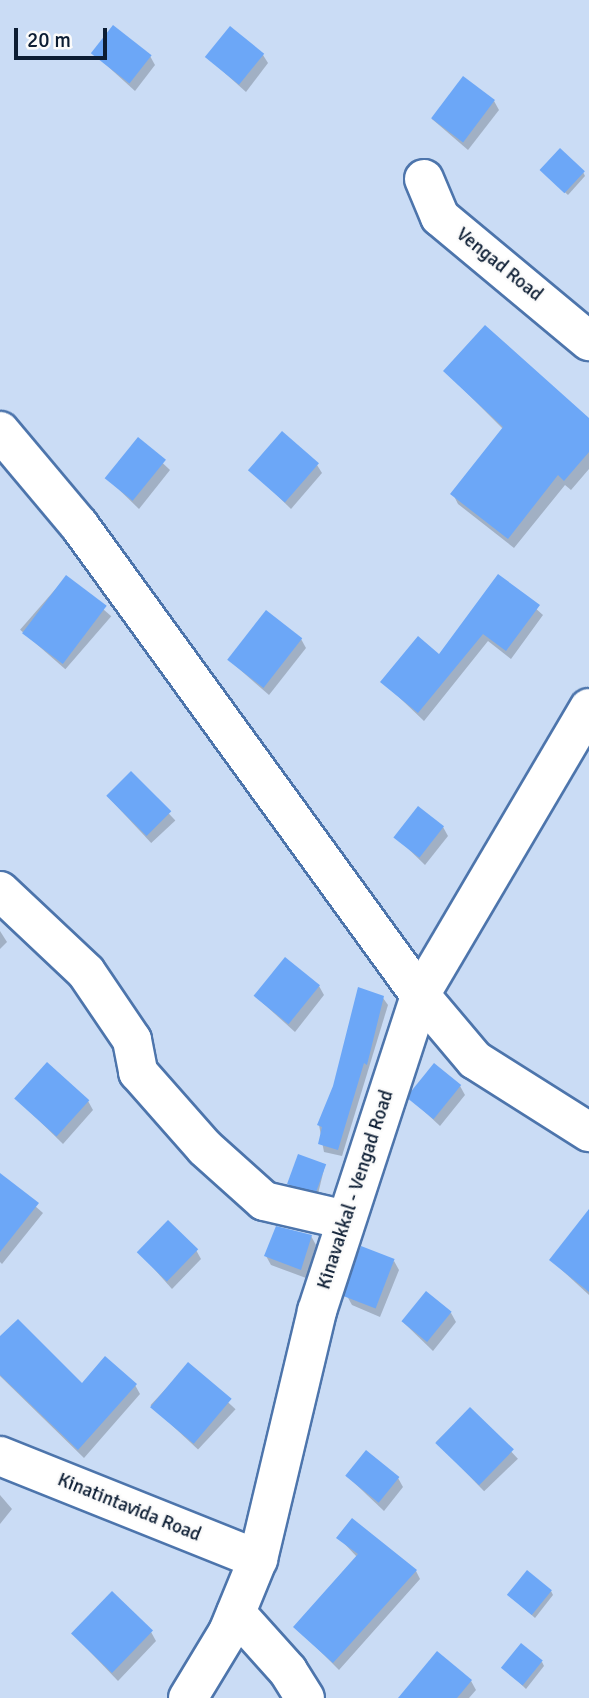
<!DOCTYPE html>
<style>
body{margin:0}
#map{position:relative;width:589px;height:1698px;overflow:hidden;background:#cadcf5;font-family:Signika,sans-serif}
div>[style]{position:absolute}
.shadow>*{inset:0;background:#0003;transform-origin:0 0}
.building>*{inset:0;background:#6ca7f7;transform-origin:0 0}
.roads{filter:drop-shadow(2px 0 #4d75ac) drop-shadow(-2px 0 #4d75ac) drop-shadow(0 2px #4d75ac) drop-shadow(0 -2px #4d75ac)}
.minor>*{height:38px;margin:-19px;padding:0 19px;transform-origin:19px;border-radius:19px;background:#fff}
.major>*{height:38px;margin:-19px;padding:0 19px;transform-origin:19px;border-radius:19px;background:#fff}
span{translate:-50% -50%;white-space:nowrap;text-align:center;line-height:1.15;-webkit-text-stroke:5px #fbfbfb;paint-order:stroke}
.street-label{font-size:19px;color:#0c1d33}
.scale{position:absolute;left:14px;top:28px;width:93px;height:32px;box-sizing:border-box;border:4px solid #0c1d33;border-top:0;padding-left:9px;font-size:21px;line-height:24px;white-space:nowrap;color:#0c1d33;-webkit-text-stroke:5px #fbfbfb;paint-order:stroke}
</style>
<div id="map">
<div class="shadow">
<div style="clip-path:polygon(93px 53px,150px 56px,155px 65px,135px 91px)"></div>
<div style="clip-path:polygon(263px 55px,268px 63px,246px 92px,207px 57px)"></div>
<div style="clip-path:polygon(494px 101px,499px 110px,468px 150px,432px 119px)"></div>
<div style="clip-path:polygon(583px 172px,585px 176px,568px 195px,545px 174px)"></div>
<div style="clip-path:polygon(445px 371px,589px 420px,589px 469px,571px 490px,565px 485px,514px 548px,458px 504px,453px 494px,503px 429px)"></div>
<div style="clip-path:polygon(138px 440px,170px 470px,139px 509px,107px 478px)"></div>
<div style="clip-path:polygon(317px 465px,322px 473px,291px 509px,251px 470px)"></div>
<div style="clip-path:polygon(499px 576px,543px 615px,511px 659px,488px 641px,424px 721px,383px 682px,440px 656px)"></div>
<div style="left:66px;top:577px;width:60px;height:70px;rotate:41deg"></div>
<div style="clip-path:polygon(301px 639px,306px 648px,269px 695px,229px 660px)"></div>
<div style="left:131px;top:773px;width:65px;height:33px;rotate:47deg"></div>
<div style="clip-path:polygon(443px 827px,448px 836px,425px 865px,396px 837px)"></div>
<div style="clip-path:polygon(0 931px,7px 942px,0 949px)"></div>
<div style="clip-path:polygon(319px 986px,324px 995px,295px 1032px,255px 996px)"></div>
<div style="clip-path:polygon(383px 998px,388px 1005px,342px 1156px,324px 1152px,319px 1125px)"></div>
<div style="clip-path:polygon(460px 1086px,465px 1095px,440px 1126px,411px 1099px)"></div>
<div style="clip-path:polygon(17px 1099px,88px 1101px,93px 1110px,63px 1144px)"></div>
<div style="clip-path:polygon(325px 1165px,318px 1194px,291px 1188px,289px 1184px)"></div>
<div style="clip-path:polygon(0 1175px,43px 1213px,2px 1264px,0 1262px)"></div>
<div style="clip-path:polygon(589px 1221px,589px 1295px,551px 1260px)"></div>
<div style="clip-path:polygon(311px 1236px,316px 1245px,306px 1278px,271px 1265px,266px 1256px)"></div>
<div style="clip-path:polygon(196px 1250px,201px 1259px,172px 1289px,139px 1252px)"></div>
<div style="clip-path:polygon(394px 1261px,399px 1270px,380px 1317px,352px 1305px,347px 1296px)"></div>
<div style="clip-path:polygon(451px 1313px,456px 1322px,433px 1351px,404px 1323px)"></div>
<div style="clip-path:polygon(0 1339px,82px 1386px,135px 1385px,140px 1394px,84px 1458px,0 1376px)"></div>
<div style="left:188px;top:1365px;width:65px;height:55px;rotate:43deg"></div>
<div style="left:470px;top:1409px;width:69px;height:47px;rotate:46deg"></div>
<div style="clip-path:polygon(347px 1476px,398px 1478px,403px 1487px,384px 1511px)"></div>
<div style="clip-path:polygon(0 1495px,12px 1509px,0 1524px)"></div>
<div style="clip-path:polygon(339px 1538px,416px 1571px,420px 1579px,339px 1670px,296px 1627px,357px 1557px)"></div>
<div style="clip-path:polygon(551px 1591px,553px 1595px,535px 1618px,509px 1595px)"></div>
<div style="clip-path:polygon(151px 1632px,156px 1641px,118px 1681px,73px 1634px)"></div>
<div style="clip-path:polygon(542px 1662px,544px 1666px,526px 1689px,504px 1668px)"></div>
<div style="clip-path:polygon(471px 1681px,476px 1690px,469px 1698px,408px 1698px)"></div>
</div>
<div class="building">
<div style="left:113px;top:25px;width:49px;height:36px;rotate:38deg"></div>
<div style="left:230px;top:26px;width:44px;height:40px;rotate:39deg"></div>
<div style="left:463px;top:76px;width:40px;height:53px;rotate:37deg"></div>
<div style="left:560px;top:148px;width:34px;height:30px;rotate:43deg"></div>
<div style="clip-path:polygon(485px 325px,589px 418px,589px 452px,564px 481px,558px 475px,508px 539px,450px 494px,503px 427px,443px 371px)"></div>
<div style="left:282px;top:431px;width:49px;height:52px;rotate:41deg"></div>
<div style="left:138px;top:437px;width:36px;height:53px;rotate:39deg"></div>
<div style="clip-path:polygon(498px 574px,540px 605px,506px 651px,483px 634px,418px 713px,380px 682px,418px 636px,439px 654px)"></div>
<div style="left:66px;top:575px;width:51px;height:73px;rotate:37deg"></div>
<div style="left:266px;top:610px;width:46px;height:63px;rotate:38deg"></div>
<div style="left:131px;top:771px;width:57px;height:35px;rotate:45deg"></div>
<div style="left:418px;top:806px;width:33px;height:40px;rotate:38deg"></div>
<div style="left:285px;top:957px;width:45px;height:50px;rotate:39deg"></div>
<div style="clip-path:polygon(358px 987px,384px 996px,367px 1065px,364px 1063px,338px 1150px,318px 1144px,322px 1127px,317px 1125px,333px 1086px)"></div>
<div style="left:47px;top:1062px;width:57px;height:49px;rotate:42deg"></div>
<div style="left:434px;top:1063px;width:35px;height:44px;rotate:39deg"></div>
<div style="left:298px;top:1154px;width:30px;height:32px;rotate:20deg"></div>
<div style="clip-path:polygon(0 1173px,39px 1203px,0 1252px)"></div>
<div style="clip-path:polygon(589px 1209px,589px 1292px,549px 1260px)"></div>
<div style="left:168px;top:1220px;width:42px;height:45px;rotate:44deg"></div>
<div style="clip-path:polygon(276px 1226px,312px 1235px,301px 1270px,264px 1256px)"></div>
<div style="left:361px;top:1246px;width:36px;height:53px;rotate:21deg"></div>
<div style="left:426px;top:1291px;width:33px;height:39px;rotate:39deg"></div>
<div style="clip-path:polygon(18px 1319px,82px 1383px,105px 1356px,137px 1384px,78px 1450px,0 1375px,0 1336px)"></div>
<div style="left:188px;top:1362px;width:57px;height:59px;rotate:40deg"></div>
<div style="left:470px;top:1407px;width:61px;height:50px;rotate:44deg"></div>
<div style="left:366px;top:1450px;width:43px;height:33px;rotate:39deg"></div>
<div style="clip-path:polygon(352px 1518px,417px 1570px,333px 1663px,293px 1627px,358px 1554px,336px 1538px)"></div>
<div style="left:527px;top:1570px;width:32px;height:32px;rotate:39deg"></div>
<div style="left:112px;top:1591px;width:57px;height:59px;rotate:44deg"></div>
<div style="left:521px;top:1643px;width:28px;height:32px;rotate:39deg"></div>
<div style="clip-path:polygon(437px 1651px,472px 1680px,457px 1698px,398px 1698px)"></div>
</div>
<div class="roads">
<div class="minor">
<div style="left:424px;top:179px;width:41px;rotate:67.2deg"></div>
<div style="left:440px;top:217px;width:194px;rotate:39.8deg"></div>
<div style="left:0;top:431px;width:123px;rotate:50deg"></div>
<div style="left:79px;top:525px;width:581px;rotate:54.04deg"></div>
<div style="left:420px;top:995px;width:85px;rotate:49.8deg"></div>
<div style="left:475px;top:1060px;width:135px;rotate:32.3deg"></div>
<div style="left:0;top:891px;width:118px;rotate:43.3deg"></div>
<div style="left:86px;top:972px;width:82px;rotate:55.9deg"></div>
<div style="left:132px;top:1040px;width:33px;rotate:79deg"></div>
<div style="left:138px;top:1072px;width:101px;rotate:48.6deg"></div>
<div style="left:205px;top:1148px;width:79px;rotate:41.9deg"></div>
<div style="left:264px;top:1201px;width:84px;rotate:13deg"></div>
<div style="left:0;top:1456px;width:278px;rotate:21.8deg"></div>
<div style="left:236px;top:1613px;width:78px;rotate:48.1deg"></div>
<div style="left:288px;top:1671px;width:32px;rotate:58deg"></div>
</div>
<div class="major">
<div style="left:188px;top:1698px;width:77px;rotate:-58.8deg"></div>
<div style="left:228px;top:1632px;width:79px;rotate:-67.7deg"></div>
<div style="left:258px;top:1559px;width:255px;rotate:-76.6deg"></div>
<div style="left:317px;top:1311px;width:332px;rotate:-71.9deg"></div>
<div style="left:420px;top:995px;width:333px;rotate:-59.5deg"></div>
</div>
</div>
<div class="street-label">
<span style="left:499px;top:265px;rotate:39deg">Vengad Road</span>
<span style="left:356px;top:1190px;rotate:-72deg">Kinavakkal - Vengad Road</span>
<span style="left:129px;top:1508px;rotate:22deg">Kinatintavida Road</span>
</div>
<div class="scale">20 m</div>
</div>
